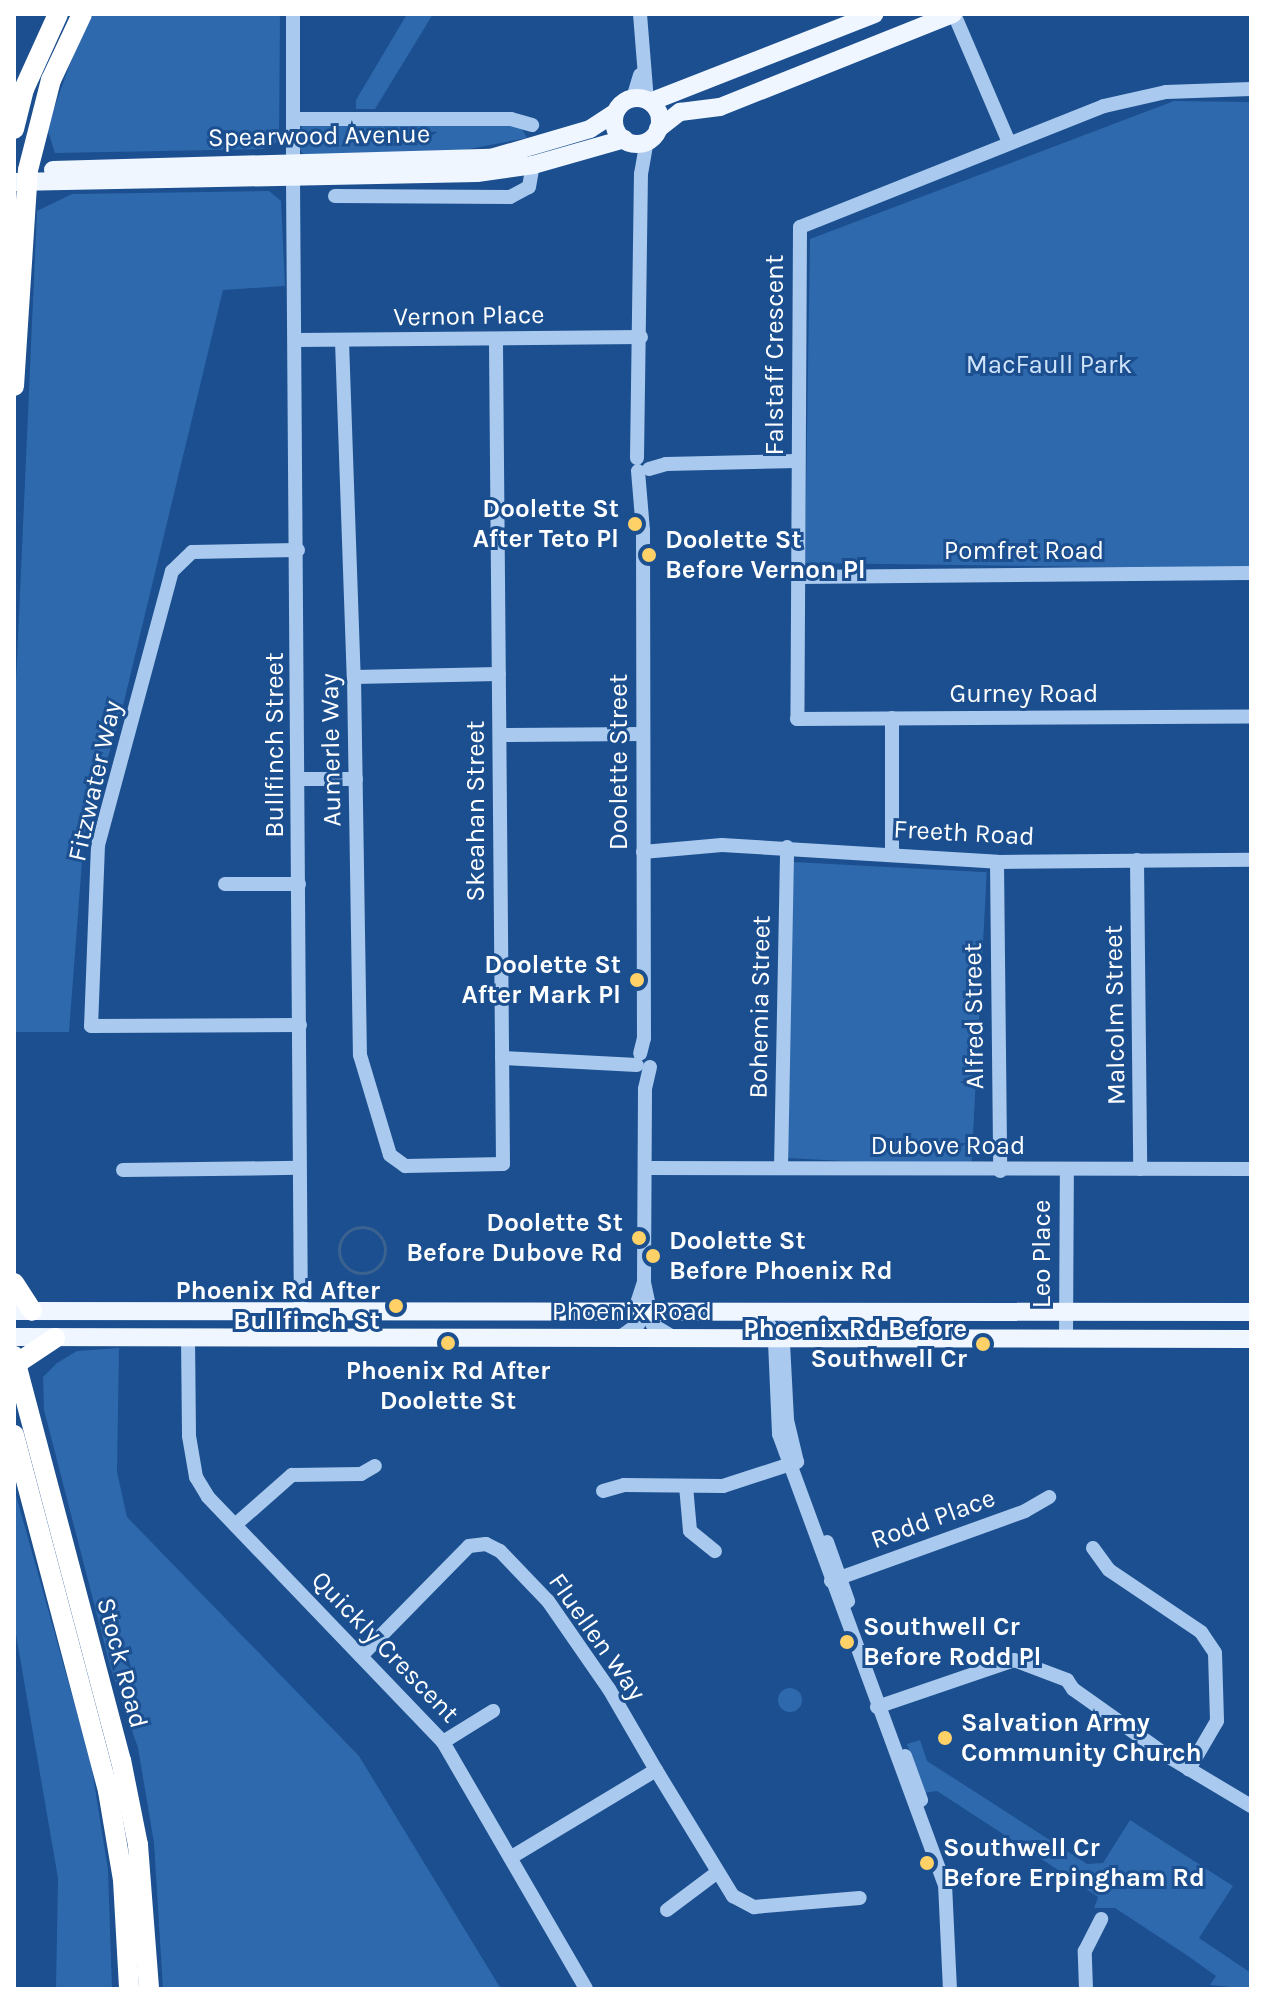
<!DOCTYPE html>
<style>
body{margin:0}
#map{position:relative;width:1265px;height:2003px;overflow:hidden;background:#1b4f8f;font-family:Karla,sans-serif}
div>[style]{position:absolute}
.green>*{inset:0;background:#2e69ad;transform-origin:0 0}
.round{border-radius:50%}
.stream>*{height:3px;margin:-1.5px;padding:0 1.5px;transform-origin:1.5px;border-radius:1.5px;background:#3c6290}
.stream>.ring{margin:-1.5px;padding:0;box-sizing:content-box;background:none;border:3px solid #3c6290;border-radius:50%}
.minor>*{height:14px;margin:-7px;padding:0 7px;transform-origin:7px;border-radius:7px;background:#a9c9ee}
.major>*{height:18px;margin:-9px;padding:0 9px;transform-origin:9px;border-radius:9px;background:#f0f6ff}
.major>.ring{margin:-9px;padding:0;box-sizing:content-box;background:none;border:18px solid #f0f6ff;border-radius:50%}
.highway>*{height:20px;margin:-10px;padding:0 10px;transform-origin:10px;border-radius:10px;background:#fff}
.dots>*{width:22px;height:22px;translate:-50% -50%;box-sizing:border-box;border:4px solid #1b4f8f;border-radius:50%}
span{translate:-50% -50%;white-space:nowrap;text-align:center;line-height:1.15;-webkit-text-stroke:6px #1b4f8f;paint-order:stroke}
.street-label{font-size:26px;color:#fff}
.park-label{font-size:26px;color:#cfe3fa}
.poi-label{font-size:26px;color:#fff;font-weight:700}
.right{translate:-100% -50%;text-align:right}
.left{translate:0 -50%;text-align:left}
.frame{position:absolute;inset:0;border:16px solid #fff;pointer-events:none}
</style>
<div id="map">
<div class="green">
<div style="clip-path:polygon(88px 14px,280px 14px,279px 141px,263px 149px,55px 153px,47px 128px)"></div>
<div style="clip-path:polygon(407px 14px,433px 14px,375px 109px,356px 109px,356px 100px)"></div>
<div style="clip-path:polygon(1174px 101px,1251px 102px,1251px 569px,805px 563px,810px 239px)"></div>
<div style="clip-path:polygon(510px 123px,521px 127px,527px 138px,464px 150px,304px 155px,297px 146px,302px 126px)"></div>
<div style="clip-path:polygon(269px 191px,281px 201px,285px 286px,223px 290px,121px 714px,84px 835px,69px 1032px,14px 1032px,14px 728px,37px 211px,72px 194px)"></div>
<div style="left:793px;top:862px;width:194px;height:296px;rotate:3deg"></div>
<div style="clip-path:polygon(119px 1348px,117px 1472px,127px 1517px,359px 1756px,501px 1989px,163px 1989px,154px 1843px,138px 1748px,111px 1669px,44px 1410px,43px 1377px,57px 1363px,77px 1351px)"></div>
<div style="clip-path:polygon(14px 1488px,91px 1763px,108px 1870px,112px 1989px,56px 1989px,58px 1878px,14px 1623px)"></div>
<div class="round" style="left:778px;top:1688px;width:24px;height:24px"></div>
<div style="clip-path:polygon(920px 1740px,927px 1761px,1087px 1864px,1103px 1863px,1130px 1820px,1233px 1886px,1199px 1938px,1251px 1973px,1251px 1989px,1210px 1985px,1216px 1976px,1188px 1956px,1115px 1908px,1094px 1908px,1098px 1897px,1052px 1866px,937px 1791px,924px 1793px,907px 1744px)"></div>
</div>
<div class="stream">
<div class="ring" style="left:339px;top:1227px;width:43px;height:43px"></div>
</div>
<div class="minor">
<div style="left:293px;top:14px;width:149px;rotate:90deg"></div>
<div style="left:640px;top:14px;width:87px;rotate:85.4deg"></div>
<div style="left:954px;top:14px;width:137px;rotate:66.8deg"></div>
<div style="left:1251px;top:89px;width:85px;rotate:178deg"></div>
<div style="left:1166px;top:92px;width:64px;rotate:167.3deg"></div>
<div style="left:1104px;top:106px;width:327px;rotate:158.3deg"></div>
<div style="left:800px;top:227px;width:492px;rotate:90.3deg"></div>
<div style="left:797px;top:719px;width:454px;rotate:-0.3deg"></div>
<div style="left:633px;top:98px;width:24px;rotate:-73deg"></div>
<div style="left:293px;top:119px;width:218px"></div>
<div style="left:511px;top:119px;width:22px;rotate:16deg"></div>
<div style="left:293px;top:179px;width:1132px;rotate:89.6deg"></div>
<div style="left:335px;top:196px;width:175px;rotate:0.3deg"></div>
<div style="left:510px;top:197px;width:21px;rotate:-28deg"></div>
<div style="left:529px;top:187px;width:22px;rotate:-80deg"></div>
<div style="left:296px;top:340px;width:345px;rotate:-0.5deg"></div>
<div style="left:342px;top:341px;width:336px;rotate:88deg"></div>
<div style="left:354px;top:677px;width:378px;rotate:89.1deg"></div>
<div style="left:360px;top:1055px;width:104px;rotate:73.3deg"></div>
<div style="left:390px;top:1155px;width:19px;rotate:36deg"></div>
<div style="left:405px;top:1166px;width:98px;rotate:-1.2deg"></div>
<div style="left:503px;top:1164px;width:824px;rotate:-90.49deg"></div>
<div style="left:637px;top:458px;width:284px;rotate:-89.2deg"></div>
<div style="left:641px;top:174px;width:34px;rotate:-80deg"></div>
<div style="left:649px;top:469px;width:18px;rotate:-16deg"></div>
<div style="left:666px;top:464px;width:132px;rotate:-1.3deg"></div>
<div style="left:638px;top:471px;width:59px;rotate:85.2deg"></div>
<div style="left:643px;top:530px;width:508px;rotate:89.89deg"></div>
<div style="left:644px;top:1038px;width:16px;rotate:104deg"></div>
<div style="left:298px;top:550px;width:106px;rotate:178.9deg"></div>
<div style="left:192px;top:552px;width:28px;rotate:136deg"></div>
<div style="left:172px;top:571px;width:284px;rotate:105.1deg"></div>
<div style="left:98px;top:845px;width:181px;rotate:92.2deg"></div>
<div style="left:91px;top:1026px;width:209px;rotate:-0.3deg"></div>
<div style="left:798px;top:577px;width:453px;rotate:-0.5deg"></div>
<div style="left:354px;top:677px;width:145px;rotate:-1.2deg"></div>
<div style="left:892px;top:718px;width:136px;rotate:90deg"></div>
<div style="left:500px;top:735px;width:143px;rotate:-0.4deg"></div>
<div style="left:299px;top:779px;width:57px"></div>
<div style="left:643px;top:852px;width:79px;rotate:-5.1deg"></div>
<div style="left:722px;top:845px;width:276px;rotate:3.5deg"></div>
<div style="left:997px;top:862px;width:254px;rotate:-0.5deg"></div>
<div style="left:1137px;top:860px;width:309px;rotate:89.4deg"></div>
<div style="left:997px;top:862px;width:309px;rotate:89.4deg"></div>
<div style="left:225px;top:884px;width:74px"></div>
<div style="left:502px;top:1058px;width:135px;rotate:3deg"></div>
<div style="left:650px;top:1067px;width:23px;rotate:103deg"></div>
<div style="left:645px;top:1089px;width:193px;rotate:90.3deg"></div>
<div style="left:644px;top:1282px;width:20px;rotate:108deg"></div>
<div style="left:638px;top:1301px;width:28px;rotate:58deg"></div>
<div style="left:653px;top:1325px;width:26px;rotate:31deg"></div>
<div style="left:645px;top:1168px;width:606px;rotate:0.09deg"></div>
<div style="left:781px;top:1168px;width:321px;rotate:-88.9deg"></div>
<div style="left:123px;top:1170px;width:176px;rotate:-0.7deg"></div>
<div style="left:806px;top:1312px;width:27px;rotate:147deg"></div>
<div style="left:783px;top:1327px;width:17px;rotate:118deg"></div>
<div style="left:775px;top:1342px;width:92px;rotate:87.5deg"></div>
<div style="left:779px;top:1434px;width:480px;rotate:69.8deg"></div>
<div style="left:945px;top:1884px;width:105px;rotate:87.3deg"></div>
<div style="left:750px;top:1314px;width:17px;rotate:24deg"></div>
<div style="left:766px;top:1321px;width:28px;rotate:52deg"></div>
<div style="left:783px;top:1343px;width:77px;rotate:87deg"></div>
<div style="left:787px;top:1420px;width:43px;rotate:76.6deg"></div>
<div style="left:188px;top:1338px;width:98px;rotate:89.4deg"></div>
<div style="left:189px;top:1436px;width:42px;rotate:80.3deg"></div>
<div style="left:196px;top:1477px;width:23px;rotate:59deg"></div>
<div style="left:208px;top:1497px;width:339px;rotate:46.2deg"></div>
<div style="left:443px;top:1742px;width:285px;rotate:59.9deg"></div>
<div style="left:619px;top:1338px;width:24px;rotate:-36deg"></div>
<div style="left:638px;top:1324px;width:21px;rotate:-59deg"></div>
<div style="left:649px;top:1306px;width:25px;rotate:-102deg"></div>
<div style="left:1066px;top:1339px;width:169px;rotate:-89.7deg"></div>
<div style="left:686px;top:1486px;width:45px;rotate:84.9deg"></div>
<div style="left:690px;top:1531px;width:32px;rotate:39deg"></div>
<div style="left:603px;top:1491px;width:22px;rotate:-16deg"></div>
<div style="left:624px;top:1485px;width:99px;rotate:0.6deg"></div>
<div style="left:723px;top:1486px;width:78px;rotate:-18deg"></div>
<div style="left:235px;top:1525px;width:76px;rotate:-41.3deg"></div>
<div style="left:292px;top:1475px;width:69px;rotate:-0.8deg"></div>
<div style="left:361px;top:1474px;width:16px;rotate:-30deg"></div>
<div style="left:827px;top:1542px;width:63px;rotate:70.4deg"></div>
<div style="left:1093px;top:1548px;width:27px;rotate:54deg"></div>
<div style="left:1109px;top:1570px;width:111px;rotate:34deg"></div>
<div style="left:1201px;top:1632px;width:25px;rotate:56deg"></div>
<div style="left:1215px;top:1653px;width:68px;rotate:88.3deg"></div>
<div style="left:1217px;top:1721px;width:56px;rotate:120.3deg"></div>
<div style="left:831px;top:1581px;width:206px;rotate:-19.8deg"></div>
<div style="left:1025px;top:1511px;width:28px;rotate:-30deg"></div>
<div style="left:361px;top:1656px;width:154px;rotate:-45.5deg"></div>
<div style="left:469px;top:1546px;width:17px;rotate:-7deg"></div>
<div style="left:486px;top:1544px;width:16px;rotate:27deg"></div>
<div style="left:500px;top:1551px;width:69px;rotate:46.2deg"></div>
<div style="left:548px;top:1601px;width:107px;rotate:55.3deg"></div>
<div style="left:609px;top:1689px;width:94px;rotate:59.9deg"></div>
<div style="left:656px;top:1770px;width:170px;rotate:148.9deg"></div>
<div style="left:877px;top:1707px;width:145px;rotate:-18.9deg"></div>
<div style="left:1014px;top:1660px;width:57px;rotate:20.7deg"></div>
<div style="left:1067px;top:1680px;width:11px;rotate:56deg"></div>
<div style="left:1073px;top:1689px;width:118px;rotate:35.3deg"></div>
<div style="left:1169px;top:1757px;width:96px;rotate:30.9deg"></div>
<div style="left:443px;top:1742px;width:59px;rotate:-31.8deg"></div>
<div style="left:905px;top:1756px;width:47px;rotate:70deg"></div>
<div style="left:656px;top:1770px;width:148px;rotate:58.6deg"></div>
<div style="left:733px;top:1896px;width:24px;rotate:28deg"></div>
<div style="left:754px;top:1907px;width:106px;rotate:-4.9deg"></div>
<div style="left:667px;top:1910px;width:60px;rotate:-36.9deg"></div>
<div style="left:1086px;top:1989px;width:38px;rotate:-92deg"></div>
<div style="left:1085px;top:1951px;width:36px;rotate:-63deg"></div>
</div>
<div class="major">
<div class="ring" style="left:614px;top:98px;width:28px;height:28px"></div>
<div style="left:650px;top:102px;width:241px;rotate:-21.4deg"></div>
<div style="left:658px;top:129px;width:28px;rotate:-38deg"></div>
<div style="left:680px;top:112px;width:40px;rotate:-7.1deg"></div>
<div style="left:720px;top:107px;width:251px;rotate:-21.8deg"></div>
<div style="left:53px;top:170px;width:438px;rotate:-1.6deg"></div>
<div style="left:491px;top:158px;width:103px;rotate:-16.3deg"></div>
<div style="left:590px;top:129px;width:30px;rotate:-33deg"></div>
<div style="left:14px;top:182px;width:463px;rotate:-1.1deg"></div>
<div style="left:477px;top:173px;width:57px;rotate:-8.1deg"></div>
<div style="left:533px;top:165px;width:95px;rotate:-15.9deg"></div>
<div style="left:14px;top:1311px;width:1237px;rotate:0.05deg"></div>
<div style="left:14px;top:1337px;width:1237px;rotate:0.09deg"></div>
</div>
<div class="highway">
<div style="left:14px;top:129px;width:41px;rotate:-76deg"></div>
<div style="left:24px;top:89px;width:82px;rotate:-65.6deg"></div>
<div style="left:14px;top:386px;width:216px;rotate:-86.3deg"></div>
<div style="left:28px;top:170px;width:93px;rotate:-75.7deg"></div>
<div style="left:51px;top:80px;width:73px;rotate:-64.8deg"></div>
<div style="left:14px;top:1283px;width:33px;rotate:57deg"></div>
<div style="left:14px;top:1356px;width:418px;rotate:75.2deg"></div>
<div style="left:121px;top:1760px;width:87px;rotate:78.7deg"></div>
<div style="left:138px;top:1845px;width:144px;rotate:85.6deg"></div>
<div style="left:16px;top:1364px;width:47px;rotate:-33.7deg"></div>
<div style="left:14px;top:1435px;width:368px;rotate:75.2deg"></div>
<div style="left:108px;top:1791px;width:90px;rotate:80.4deg"></div>
<div style="left:123px;top:1880px;width:109px;rotate:86.8deg"></div>
</div>
<div class="dots">
<div style="left:635px;top:524px;background:#ffd166"></div>
<div style="left:649px;top:555px;background:#ffd166"></div>
<div style="left:637px;top:980px;background:#ffd166"></div>
<div style="left:639px;top:1238px;background:#ffd166"></div>
<div style="left:653px;top:1256px;background:#ffd166"></div>
<div style="left:396px;top:1306px;background:#ffd166"></div>
<div style="left:448px;top:1343px;background:#ffd166"></div>
<div style="left:983px;top:1344px;background:#ffd166"></div>
<div style="left:847px;top:1642px;background:#ffd166"></div>
<div style="left:945px;top:1738px;background:#ffd166"></div>
<div style="left:927px;top:1863px;background:#ffd166"></div>
</div>
<div class="street-label">
<span style="left:319px;top:136px;rotate:-1deg">Spearwood Avenue</span>
<span style="left:469px;top:316px;rotate:-1deg">Vernon Place</span>
<span style="left:775px;top:355px;rotate:-90deg">Falstaff Crescent</span>
<span style="left:1024px;top:551px">Pomfret Road</span>
<span style="left:1024px;top:694px">Gurney Road</span>
<span style="left:275px;top:745px;rotate:-90deg">Bullfinch Street</span>
<span style="left:331px;top:750px;rotate:-91deg">Aumerle Way</span>
<span style="left:619px;top:762px;rotate:-90deg">Doolette Street</span>
<span style="left:95px;top:781px;rotate:-77deg">Fitzwater Way</span>
<span style="left:476px;top:811px;rotate:-90deg">Skeahan Street</span>
<span style="left:964px;top:833px;rotate:3deg">Freeth Road</span>
<span style="left:760px;top:1007px;rotate:-89deg">Bohemia Street</span>
<span style="left:1115px;top:1015px;rotate:-91deg">Malcolm Street</span>
<span style="left:974px;top:1016px;rotate:-91deg">Alfred Street</span>
<span style="left:948px;top:1146px">Dubove Road</span>
<span style="left:1042px;top:1254px;rotate:-90deg">Leo Place</span>
<span style="left:632px;top:1312px">Phoenix Road</span>
<span style="left:933px;top:1519px;rotate:-20deg">Rodd Place</span>
<span style="left:597px;top:1637px;rotate:55deg">Fluellen Way</span>
<span style="left:385px;top:1647px;rotate:46deg">Quickly Crescent</span>
<span style="left:122px;top:1663px;rotate:75deg">Stock Road</span>
</div>
<div class="park-label">
<span style="left:1049px;top:365px">MacFaull Park</span>
</div>
<div class="poi-label">
<span class="right" style="left:619px;top:524px">Doolette St<br>After Teto Pl</span>
<span class="left" style="left:665px;top:555px">Doolette St<br>Before Vernon Pl</span>
<span class="right" style="left:621px;top:980px">Doolette St<br>After Mark Pl</span>
<span class="right" style="left:623px;top:1238px">Doolette St<br>Before Dubove Rd</span>
<span class="left" style="left:669px;top:1256px">Doolette St<br>Before Phoenix Rd</span>
<span class="right" style="left:380px;top:1306px">Phoenix Rd After<br>Bullfinch St</span>
<span class="right" style="left:967px;top:1344px">Phoenix Rd Before<br>Southwell Cr</span>
<span style="left:448px;top:1386px">Phoenix Rd After<br>Doolette St</span>
<span class="left" style="left:863px;top:1642px">Southwell Cr<br>Before Rodd Pl</span>
<span class="left" style="left:961px;top:1738px">Salvation Army<br>Community Church</span>
<span class="left" style="left:943px;top:1863px">Southwell Cr<br>Before Erpingham Rd</span>
</div>
<div class="frame"></div>
</div>
